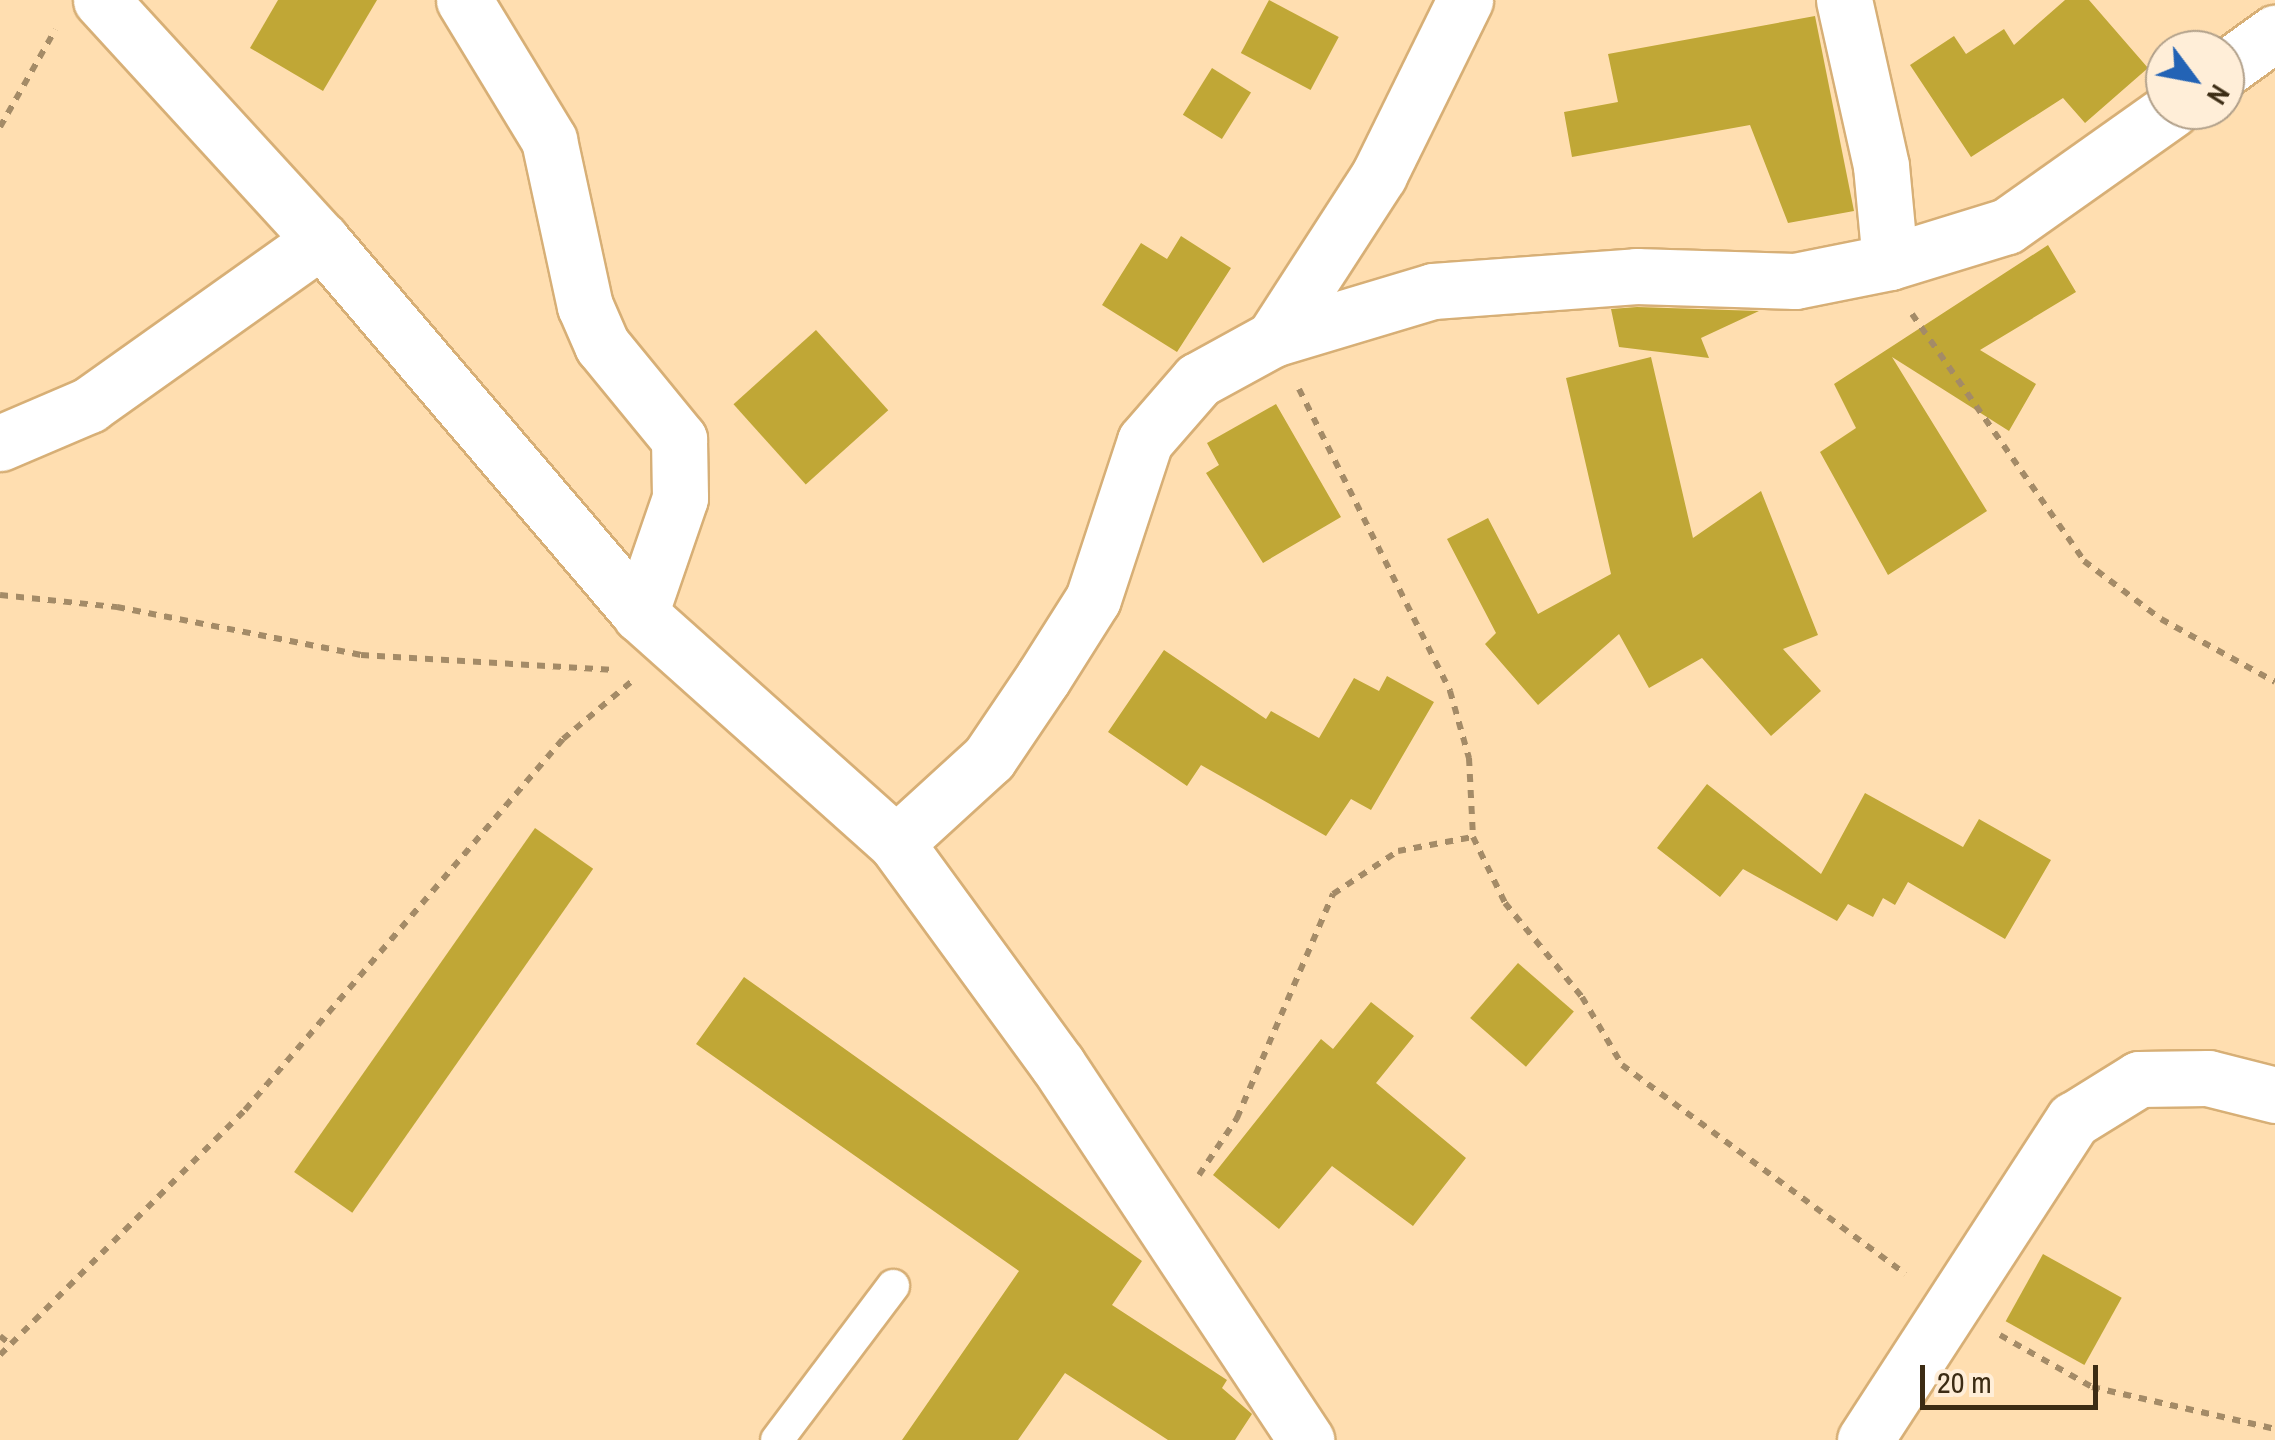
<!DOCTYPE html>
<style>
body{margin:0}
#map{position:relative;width:2275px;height:1440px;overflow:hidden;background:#ffdeb0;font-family:"Archivo Narrow",sans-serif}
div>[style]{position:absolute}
.building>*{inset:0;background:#c0a736;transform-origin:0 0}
.path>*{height:6px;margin-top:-3px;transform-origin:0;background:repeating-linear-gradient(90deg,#a48b67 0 8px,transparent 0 16px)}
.roads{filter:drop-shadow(2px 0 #d7af76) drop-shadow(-2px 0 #d7af76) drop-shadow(0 2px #d7af76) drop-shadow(0 -2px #d7af76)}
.lane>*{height:32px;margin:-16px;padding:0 16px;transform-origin:16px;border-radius:16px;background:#fff}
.street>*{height:55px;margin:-27.5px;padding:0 27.5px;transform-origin:27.5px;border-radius:27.5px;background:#fff}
span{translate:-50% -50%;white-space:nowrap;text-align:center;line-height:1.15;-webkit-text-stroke:8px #ffeed8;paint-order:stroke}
.north{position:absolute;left:2145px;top:30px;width:100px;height:100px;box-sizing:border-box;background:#ffeed8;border:2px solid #b1a08a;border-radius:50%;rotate:122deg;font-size:28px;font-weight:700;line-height:40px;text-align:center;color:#3c2c14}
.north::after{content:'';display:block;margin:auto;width:35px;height:45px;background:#2363b5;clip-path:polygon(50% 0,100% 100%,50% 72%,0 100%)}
.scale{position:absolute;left:1920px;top:1365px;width:178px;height:45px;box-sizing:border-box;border:5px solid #3c2c14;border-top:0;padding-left:12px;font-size:30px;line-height:35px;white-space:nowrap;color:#3c2c14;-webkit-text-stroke:8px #ffeed8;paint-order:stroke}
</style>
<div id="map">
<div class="building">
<div style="clip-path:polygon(278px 0,377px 0,323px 91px,250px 48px)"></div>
<div style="left:1269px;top:0;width:79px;height:60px;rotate:28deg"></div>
<div style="clip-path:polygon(2065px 0,2089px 0,2148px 68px,2085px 123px,2063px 98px,1971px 157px,1910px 65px,1954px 36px,1966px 54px,2004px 29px,2014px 45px)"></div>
<div style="clip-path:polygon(1815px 16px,1854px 211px,1788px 223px,1750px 125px,1572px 157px,1564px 112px,1618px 102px,1608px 54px)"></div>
<div style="left:1212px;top:68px;width:46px;height:55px;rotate:32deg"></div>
<div style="clip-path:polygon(1181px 236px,1231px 268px,1177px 352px,1102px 305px,1141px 243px,1167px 259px)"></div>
<div style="clip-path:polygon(2048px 245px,2076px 292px,1980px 350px,2036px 384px,2009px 431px,1892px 357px,1987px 511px,1888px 575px,1820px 452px,1856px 428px,1834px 384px)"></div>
<div style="clip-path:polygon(1611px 309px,1637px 307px,1759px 311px,1701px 338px,1709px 358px,1619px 347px)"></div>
<div style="left:816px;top:330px;width:108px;height:111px;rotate:48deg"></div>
<div style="clip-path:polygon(1651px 357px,1693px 538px,1761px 491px,1818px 635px,1783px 649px,1821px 691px,1771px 736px,1702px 658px,1649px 688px,1619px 634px,1538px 705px,1485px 644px,1496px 633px,1447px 539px,1488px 518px,1538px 614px,1611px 574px,1566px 378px)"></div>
<div style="clip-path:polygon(1276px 404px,1341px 517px,1263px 563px,1206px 473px,1219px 465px,1207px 443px)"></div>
<div style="clip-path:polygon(1164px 650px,1266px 719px,1271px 711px,1319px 738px,1354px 678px,1379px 691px,1387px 676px,1434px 702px,1371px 810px,1351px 799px,1326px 836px,1201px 765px,1187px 786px,1108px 732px)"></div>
<div style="clip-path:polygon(1707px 784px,1821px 874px,1865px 793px,1963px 847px,1979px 819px,2051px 860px,2005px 939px,1908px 882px,1895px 905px,1883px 898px,1873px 917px,1848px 904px,1837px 921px,1743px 869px,1720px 897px,1657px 848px)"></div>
<div style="left:535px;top:828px;width:71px;height:420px;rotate:35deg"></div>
<div style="left:1518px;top:963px;width:74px;height:73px;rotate:41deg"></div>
<div style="clip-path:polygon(744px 977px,1142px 1261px,1112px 1305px,1227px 1380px,1222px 1388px,1252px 1414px,1235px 1440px,1168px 1440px,1065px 1373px,1018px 1440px,902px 1440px,1019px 1271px,696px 1044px)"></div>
<div style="clip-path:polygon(1371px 1002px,1414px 1036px,1376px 1083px,1466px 1158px,1413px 1226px,1332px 1166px,1279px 1229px,1213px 1175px,1321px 1039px,1333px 1049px)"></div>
<div style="left:2043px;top:1254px;width:90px;height:77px;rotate:29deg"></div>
</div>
<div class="path">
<div style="left:0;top:127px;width:112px;rotate:-60.4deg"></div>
<div style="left:1912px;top:314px;width:301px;rotate:55.1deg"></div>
<div style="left:2084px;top:561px;width:96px;rotate:37deg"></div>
<div style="left:2161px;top:619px;width:130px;rotate:28.9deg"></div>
<div style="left:1299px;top:389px;width:338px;rotate:63.4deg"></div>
<div style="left:1450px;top:691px;width:70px;rotate:74.2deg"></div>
<div style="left:1469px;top:758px;width:79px;rotate:87.1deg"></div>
<div style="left:1473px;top:837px;width:73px;rotate:64.1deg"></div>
<div style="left:1505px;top:903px;width:122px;rotate:50.7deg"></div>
<div style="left:1582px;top:997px;width:79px;rotate:59.5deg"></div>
<div style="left:1622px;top:1065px;width:352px;rotate:36.4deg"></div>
<div style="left:0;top:595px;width:118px;rotate:5.9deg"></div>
<div style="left:117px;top:607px;width:249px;rotate:11.1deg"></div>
<div style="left:361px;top:655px;width:254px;rotate:3.4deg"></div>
<div style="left:1199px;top:1175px;width:69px;rotate:-56.3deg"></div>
<div style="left:1237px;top:1118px;width:244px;rotate:-66.8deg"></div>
<div style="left:1333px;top:894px;width:78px;rotate:-33.5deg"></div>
<div style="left:1398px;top:851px;width:76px;rotate:-10.6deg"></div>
<div style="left:2000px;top:1335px;width:106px;rotate:29.5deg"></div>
<div style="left:2092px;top:1387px;width:188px;rotate:12.9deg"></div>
<div style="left:0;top:1336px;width:14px;rotate:39deg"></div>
<div style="left:0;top:1355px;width:346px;rotate:-45deg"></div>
<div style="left:245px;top:1110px;width:489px;rotate:-49.4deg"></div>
<div style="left:563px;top:739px;width:89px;rotate:-40deg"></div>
</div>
<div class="roads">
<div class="lane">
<div style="left:777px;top:1440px;width:193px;rotate:-53deg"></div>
</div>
<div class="street">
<div style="left:101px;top:0;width:326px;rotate:47.5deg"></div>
<div style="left:321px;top:240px;width:492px;rotate:49.5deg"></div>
<div style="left:640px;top:614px;width:343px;rotate:41.8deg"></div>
<div style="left:896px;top:843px;width:275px;rotate:53.9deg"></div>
<div style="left:1058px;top:1065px;width:450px;rotate:56.5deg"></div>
<div style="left:464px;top:0;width:164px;rotate:58.7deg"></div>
<div style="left:549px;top:140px;width:170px;rotate:77.8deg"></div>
<div style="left:585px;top:306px;width:43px;rotate:66.4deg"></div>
<div style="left:602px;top:345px;width:122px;rotate:50.7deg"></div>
<div style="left:679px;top:439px;width:59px;rotate:89deg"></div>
<div style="left:680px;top:498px;width:123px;rotate:109deg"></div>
<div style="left:1844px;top:0;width:170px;rotate:77.4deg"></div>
<div style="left:1881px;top:166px;width:96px;rotate:84.6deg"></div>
<div style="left:2225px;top:69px;width:62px;rotate:-35.8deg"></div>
<div style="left:1273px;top:339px;width:195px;rotate:-57.1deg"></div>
<div style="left:1379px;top:175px;width:195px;rotate:-63.8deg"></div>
<div style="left:0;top:443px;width:97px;rotate:-23.1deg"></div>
<div style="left:89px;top:405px;width:285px;rotate:-35.4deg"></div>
<div style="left:896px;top:843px;width:126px;rotate:-42.4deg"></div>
<div style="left:989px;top:758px;width:97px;rotate:-56deg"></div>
<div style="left:1043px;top:678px;width:93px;rotate:-57.7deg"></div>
<div style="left:1093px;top:599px;width:166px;rotate:-71.8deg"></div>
<div style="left:1145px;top:441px;width:81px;rotate:-49deg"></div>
<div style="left:1198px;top:380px;width:85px;rotate:-28.7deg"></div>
<div style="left:1273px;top:339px;width:167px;rotate:-16.7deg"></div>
<div style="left:1433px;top:291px;width:204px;rotate:-4.2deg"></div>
<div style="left:1636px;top:276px;width:159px;rotate:1.8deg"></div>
<div style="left:1795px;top:281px;width:97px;rotate:-11.3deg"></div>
<div style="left:1890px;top:262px;width:122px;rotate:-17.1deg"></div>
<div style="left:2007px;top:226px;width:201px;rotate:-35.3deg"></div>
<div style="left:1865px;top:1440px;width:382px;rotate:-57deg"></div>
<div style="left:2073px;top:1120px;width:78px;rotate:-31.8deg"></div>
<div style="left:2139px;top:1079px;width:69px;rotate:-0.8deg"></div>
<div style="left:2208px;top:1078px;width:69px;rotate:14.2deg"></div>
</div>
</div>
<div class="north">N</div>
<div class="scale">20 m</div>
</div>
